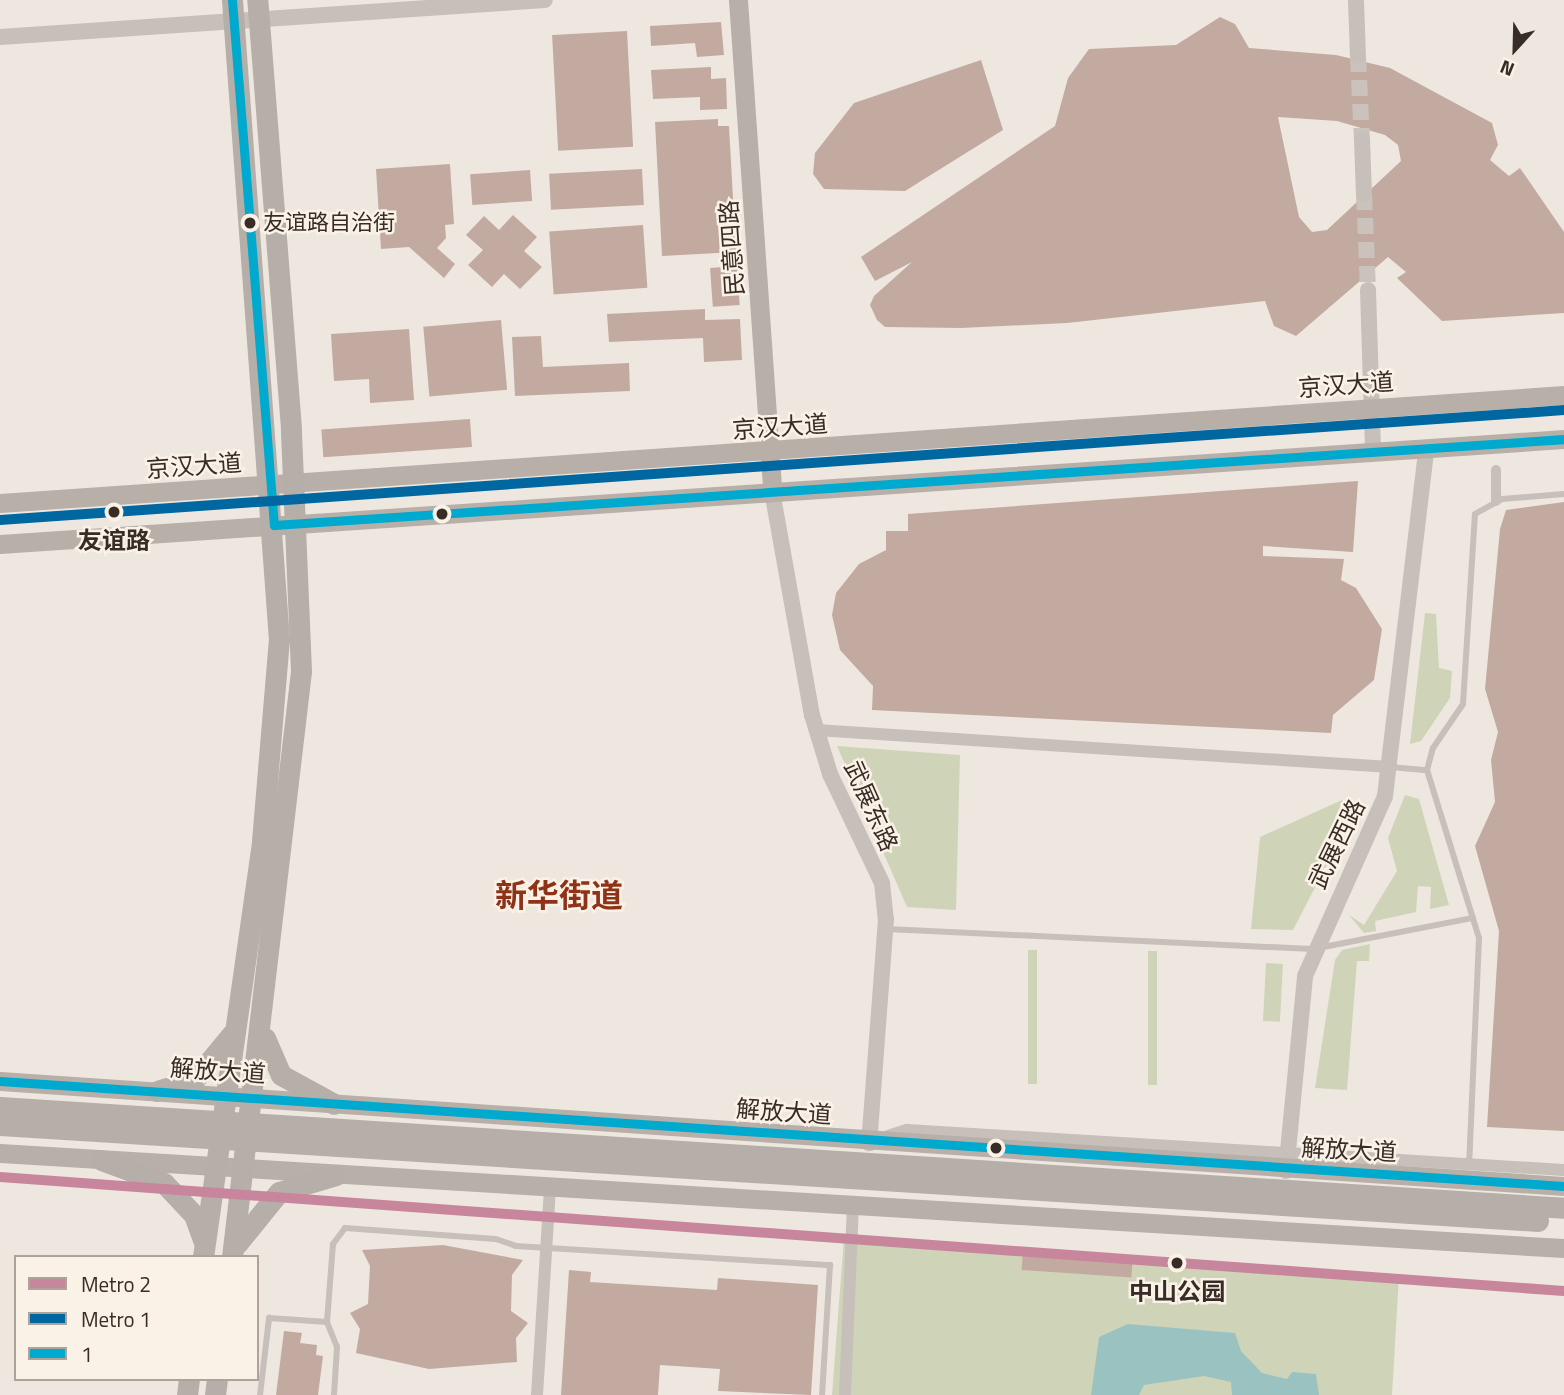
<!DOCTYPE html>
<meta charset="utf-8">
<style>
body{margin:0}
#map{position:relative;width:1564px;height:1395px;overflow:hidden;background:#eee7e0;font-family:"Titillium Web","Noto Sans SC",sans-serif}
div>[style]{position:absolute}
.green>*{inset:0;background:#cfd4b9;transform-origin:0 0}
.water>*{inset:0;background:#9ac2c1}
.building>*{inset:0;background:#c3aaa0;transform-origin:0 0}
.tertiary-tunnel>*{height:16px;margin-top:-8px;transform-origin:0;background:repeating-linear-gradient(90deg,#cac2bb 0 16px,transparent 0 24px)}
.service>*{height:6px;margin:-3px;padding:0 3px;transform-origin:3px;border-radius:3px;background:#c7bfb9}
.pedestrian>*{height:10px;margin:-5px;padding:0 5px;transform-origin:5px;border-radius:5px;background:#c7bfb9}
.minor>*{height:12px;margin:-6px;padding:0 6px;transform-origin:6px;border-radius:6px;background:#c7bfb9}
.tertiary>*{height:16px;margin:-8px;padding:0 8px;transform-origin:8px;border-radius:8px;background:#c7bfb9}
.secondary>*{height:19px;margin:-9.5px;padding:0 9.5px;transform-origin:9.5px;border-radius:9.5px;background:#b8afa9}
.primary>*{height:21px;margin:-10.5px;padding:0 10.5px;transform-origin:10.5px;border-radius:10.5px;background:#b6aea8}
.primary-bridge>*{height:21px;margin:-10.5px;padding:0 10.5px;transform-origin:10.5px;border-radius:10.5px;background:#b6aea8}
.bus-1>*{height:9px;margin:-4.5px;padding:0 4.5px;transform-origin:4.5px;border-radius:4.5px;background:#00a9ce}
.metro-1>*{height:10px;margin:-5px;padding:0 5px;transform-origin:5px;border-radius:5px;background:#c8869d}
.metro-2>*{height:10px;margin:-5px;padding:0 5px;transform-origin:5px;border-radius:5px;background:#0067a1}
.dots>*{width:19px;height:19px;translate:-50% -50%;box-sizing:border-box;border:4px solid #fbf2e7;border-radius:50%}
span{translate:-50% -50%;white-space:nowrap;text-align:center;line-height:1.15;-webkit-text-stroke:5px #fbf2e7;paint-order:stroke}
.bus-label{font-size:22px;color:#382c27}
.left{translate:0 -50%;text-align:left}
.street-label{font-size:24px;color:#382c27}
.stop-label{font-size:24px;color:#382c27;font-weight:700}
.district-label{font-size:32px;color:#8f3318;font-weight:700}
.legend{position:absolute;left:14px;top:1255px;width:245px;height:126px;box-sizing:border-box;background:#fbf2e7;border:2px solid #ada39a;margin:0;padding:9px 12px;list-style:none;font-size:21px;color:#382c27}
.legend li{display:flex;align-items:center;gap:14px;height:35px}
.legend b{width:35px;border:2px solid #ada39a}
.north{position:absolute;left:1480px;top:14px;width:70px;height:70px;-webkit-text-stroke:5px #fbf2e7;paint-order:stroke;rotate:202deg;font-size:19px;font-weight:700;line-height:28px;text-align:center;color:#382c27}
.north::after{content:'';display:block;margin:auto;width:24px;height:32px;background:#382c27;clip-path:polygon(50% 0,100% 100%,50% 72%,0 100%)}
</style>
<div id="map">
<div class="green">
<div style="clip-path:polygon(1425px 613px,1436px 614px,1439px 668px,1452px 671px,1450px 698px,1421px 741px,1410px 744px)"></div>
<div style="clip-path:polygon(837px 746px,960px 755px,956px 910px,907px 907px)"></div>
<div style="clip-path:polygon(1405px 795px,1419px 799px,1449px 905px,1430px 909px,1431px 887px,1418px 886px,1416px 912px,1375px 921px,1376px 931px,1364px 933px,1349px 915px,1364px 925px,1397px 871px,1388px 838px)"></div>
<div style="clip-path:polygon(1342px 800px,1353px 814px,1293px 930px,1251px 929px,1260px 837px)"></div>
<div style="clip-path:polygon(1370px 944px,1369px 961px,1357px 961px,1347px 1090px,1315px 1088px,1335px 960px,1342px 950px)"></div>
<div style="left:1028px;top:950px;width:9px;height:134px"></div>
<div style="left:1148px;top:951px;width:9px;height:134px"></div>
<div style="left:1266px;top:963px;width:17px;height:58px;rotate:3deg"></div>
<div style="clip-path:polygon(844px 1237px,1399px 1276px,1392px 1395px,832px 1395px)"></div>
</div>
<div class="water">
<div style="clip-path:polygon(1128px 1324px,1235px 1333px,1241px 1351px,1262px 1373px,1287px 1379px,1292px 1372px,1316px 1374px,1319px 1395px,1232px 1395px,1231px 1382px,1204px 1376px,1144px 1385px,1139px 1395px,1091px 1395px,1099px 1337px)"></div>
</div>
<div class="building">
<div style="clip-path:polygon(evenodd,1220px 17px,1235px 24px,1249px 48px,1336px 55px,1390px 68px,1492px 123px,1498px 145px,1490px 160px,1509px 176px,1520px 168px,1564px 232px,1564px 313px,1442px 321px,1397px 278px,1406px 272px,1388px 257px,1296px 336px,1274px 326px,1265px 301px,1067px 323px,961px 328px,885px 327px,877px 320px,870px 305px,874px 296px,912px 262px,875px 281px,861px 257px,1055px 126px,1068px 78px,1089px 49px,1176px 45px,1220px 17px,1278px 117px,1337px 121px,1385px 135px,1398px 145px,1401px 161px,1327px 230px,1312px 232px,1299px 217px,1278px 117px)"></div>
<div style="clip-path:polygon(721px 22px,724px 55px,697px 57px,695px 43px,651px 46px,650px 26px)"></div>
<div style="left:627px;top:31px;width:116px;height:75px;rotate:87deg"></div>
<div style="clip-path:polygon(981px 60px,1003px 130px,905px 191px,824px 189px,813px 174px,815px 153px,854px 103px)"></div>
<div style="clip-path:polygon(711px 67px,711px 79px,726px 78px,727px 109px,700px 110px,700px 97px,653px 99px,651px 70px)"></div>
<div style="clip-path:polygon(718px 119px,718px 126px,729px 126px,736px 252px,662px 256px,655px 122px)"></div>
<div style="clip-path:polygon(450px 164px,454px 224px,445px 225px,446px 238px,437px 248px,455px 264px,444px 278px,409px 247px,381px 249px,376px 169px)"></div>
<div style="left:642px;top:169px;width:36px;height:93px;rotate:87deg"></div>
<div style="left:530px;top:170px;width:31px;height:60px;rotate:86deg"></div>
<div style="clip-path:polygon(513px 215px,537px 237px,524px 251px,542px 267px,520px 289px,504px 274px,492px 287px,468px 265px,483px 250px,466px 235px,484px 216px,499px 230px)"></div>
<div style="left:643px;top:225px;width:63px;height:94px;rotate:86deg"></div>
<div style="left:737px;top:266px;width:39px;height:27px;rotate:86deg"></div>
<div style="clip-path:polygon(705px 309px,705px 320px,740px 319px,742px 360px,704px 362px,703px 338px,609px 342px,607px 314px)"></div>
<div style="left:501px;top:320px;width:70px;height:78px;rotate:85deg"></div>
<div style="clip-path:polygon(409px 329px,414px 400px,370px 403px,369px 379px,334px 381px,331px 334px)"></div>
<div style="clip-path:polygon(541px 336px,543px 367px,629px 363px,630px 391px,515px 396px,512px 337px)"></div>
<div style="left:470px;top:419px;width:28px;height:149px;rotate:86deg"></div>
<div style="clip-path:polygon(1358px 481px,1353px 552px,1263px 546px,1263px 556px,1344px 559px,1341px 580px,1356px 588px,1382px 629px,1374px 680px,1333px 715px,1331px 733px,872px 710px,873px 686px,840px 650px,832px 615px,836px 593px,859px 564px,886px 550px,886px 531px,908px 531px,908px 514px)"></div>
<div style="clip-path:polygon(1564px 502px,1564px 1131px,1487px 1127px,1499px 931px,1475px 846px,1495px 802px,1491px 760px,1498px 732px,1485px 689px,1500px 529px,1506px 510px)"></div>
<div style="clip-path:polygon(443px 1245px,523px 1260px,512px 1275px,511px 1311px,528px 1323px,516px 1338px,517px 1362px,429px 1369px,356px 1353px,360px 1329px,350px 1313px,368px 1304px,370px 1266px,362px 1250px)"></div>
<div style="left:1023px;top:1250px;width:110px;height:20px;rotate:4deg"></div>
<div style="clip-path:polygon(569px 1270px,591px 1272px,590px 1282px,717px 1290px,718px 1278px,818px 1285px,811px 1395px,718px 1391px,720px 1369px,660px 1365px,658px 1395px,561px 1395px)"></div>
<div style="clip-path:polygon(284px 1331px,302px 1333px,300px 1343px,317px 1345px,316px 1355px,323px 1356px,318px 1395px,276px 1395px)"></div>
</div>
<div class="tertiary-tunnel">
<div style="left:1358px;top:56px;width:84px;rotate:87.3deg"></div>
<div style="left:1364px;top:194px;width:96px;rotate:87.6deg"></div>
</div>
<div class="service">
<div style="left:1390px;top:767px;width:37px;rotate:5deg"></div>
<div style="left:1427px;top:770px;width:176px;rotate:72.8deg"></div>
<div style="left:1479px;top:938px;width:227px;rotate:92.5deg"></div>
<div style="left:1427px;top:770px;width:23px;rotate:-75deg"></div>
<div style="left:1433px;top:748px;width:53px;rotate:-55.7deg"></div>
<div style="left:1463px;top:704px;width:190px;rotate:-86.4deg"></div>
<div style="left:1475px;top:514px;width:31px;rotate:-29deg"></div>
<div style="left:1502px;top:499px;width:62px;rotate:-4.6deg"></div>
<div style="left:887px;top:929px;width:426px;rotate:2.7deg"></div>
<div style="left:1313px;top:949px;width:163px;rotate:-11deg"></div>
<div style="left:260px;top:1395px;width:78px;rotate:-83.3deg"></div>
<div style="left:269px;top:1318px;width:58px;rotate:3.9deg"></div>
<div style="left:334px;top:1395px;width:48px;rotate:-86.4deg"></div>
<div style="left:337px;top:1347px;width:27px;rotate:-112deg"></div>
<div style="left:327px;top:1322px;width:78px;rotate:-85.6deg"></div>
<div style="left:333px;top:1244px;width:20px;rotate:-53deg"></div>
<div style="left:345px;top:1228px;width:151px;rotate:4.2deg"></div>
<div style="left:496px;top:1239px;width:21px;rotate:19deg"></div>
<div style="left:516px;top:1246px;width:315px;rotate:3.5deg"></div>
<div style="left:830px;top:1265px;width:130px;rotate:93.5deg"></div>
</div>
<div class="pedestrian">
<div style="left:1496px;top:501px;width:31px;rotate:-90deg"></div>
</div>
<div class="minor">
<div style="left:816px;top:730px;width:575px;rotate:3.69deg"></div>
<div style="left:888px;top:1136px;width:20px;rotate:-18deg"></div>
<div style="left:907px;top:1130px;width:658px;rotate:3.48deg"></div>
<div style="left:537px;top:1395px;width:206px;rotate:-86.4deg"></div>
<div style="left:845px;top:1395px;width:191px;rotate:-87.6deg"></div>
</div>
<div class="tertiary">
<div style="left:1356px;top:0;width:56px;rotate:88deg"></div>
<div style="left:0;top:37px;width:546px;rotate:-3.88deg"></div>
<div style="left:1362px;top:140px;width:54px;rotate:87.9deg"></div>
<div style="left:1368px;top:290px;width:163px;rotate:88.2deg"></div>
<div style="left:772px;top:491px;width:228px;rotate:79.9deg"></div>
<div style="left:812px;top:715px;width:62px;rotate:73deg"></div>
<div style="left:830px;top:774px;width:121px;rotate:64.5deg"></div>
<div style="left:882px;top:883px;width:36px;rotate:84deg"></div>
<div style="left:886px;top:919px;width:225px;rotate:94.3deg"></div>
<div style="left:1286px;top:1171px;width:196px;rotate:-84.4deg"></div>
<div style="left:1305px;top:976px;width:197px;rotate:-66deg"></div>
<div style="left:1385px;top:796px;width:348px;rotate:-83.2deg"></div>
</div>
<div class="secondary">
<div style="left:738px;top:0;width:492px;rotate:86deg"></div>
<div style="left:0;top:503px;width:1568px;rotate:-3.95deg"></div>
<div style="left:0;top:544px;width:1568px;rotate:-3.84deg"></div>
<div style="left:0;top:1081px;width:1568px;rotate:3.84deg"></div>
<div style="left:0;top:1153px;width:1567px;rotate:3.48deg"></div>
</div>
<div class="primary">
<div style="left:265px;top:1038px;width:40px;rotate:66.6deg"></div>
<div style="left:281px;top:1075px;width:60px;rotate:28.7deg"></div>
<div style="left:157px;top:1091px;width:39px;rotate:-17deg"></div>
<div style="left:194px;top:1080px;width:60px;rotate:-50.4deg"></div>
<div style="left:101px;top:1160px;width:67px;rotate:20.1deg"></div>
<div style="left:164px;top:1183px;width:44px;rotate:46.8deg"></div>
<div style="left:194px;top:1215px;width:27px;rotate:70deg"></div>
<div style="left:237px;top:1244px;width:67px;rotate:-51.1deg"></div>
<div style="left:279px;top:1192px;width:59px;rotate:-16.6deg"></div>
<div style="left:203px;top:1257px;width:420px;rotate:-81.9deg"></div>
<div style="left:262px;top:841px;width:202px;rotate:-85.2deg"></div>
<div style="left:279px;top:640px;width:642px;rotate:-94.2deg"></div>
<div style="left:232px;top:1257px;width:590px;rotate:-83.28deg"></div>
<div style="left:301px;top:671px;width:243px;rotate:-92.4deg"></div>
<div style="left:291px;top:428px;width:429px;rotate:-94.5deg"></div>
<div style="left:187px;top:1395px;width:16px;rotate:-83deg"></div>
<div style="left:215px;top:1395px;width:16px;rotate:-83deg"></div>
</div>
<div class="primary-bridge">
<div style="left:0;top:1107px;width:1567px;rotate:3.69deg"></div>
<div style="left:0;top:1125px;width:1541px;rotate:3.57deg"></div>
</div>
<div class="bus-1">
<div style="left:232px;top:0;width:527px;rotate:85.43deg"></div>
<div style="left:274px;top:525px;width:1293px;rotate:-3.81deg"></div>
<div style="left:0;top:1081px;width:1568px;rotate:3.84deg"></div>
</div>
<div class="metro-1">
<div style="left:0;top:1177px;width:1568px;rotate:4.17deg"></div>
</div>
<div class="metro-2">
<div style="left:0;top:520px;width:1568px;rotate:-4.02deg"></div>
</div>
<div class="dots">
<div style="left:250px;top:223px;background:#382c27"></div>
<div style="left:114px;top:512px;background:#382c27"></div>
<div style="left:442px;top:514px;background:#382c27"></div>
<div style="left:996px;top:1148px;background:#382c27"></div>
<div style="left:1177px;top:1263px;background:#382c27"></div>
</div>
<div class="bus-label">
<span class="left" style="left:263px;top:223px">友谊路自治街</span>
</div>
<div class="street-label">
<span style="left:732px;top:248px;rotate:-94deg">民意四路</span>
<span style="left:1346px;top:385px;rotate:-4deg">京汉大道</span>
<span style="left:780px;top:427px;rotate:-4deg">京汉大道</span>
<span style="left:194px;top:466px;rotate:-4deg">京汉大道</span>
<span style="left:871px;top:806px;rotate:66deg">武展东路</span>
<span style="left:1337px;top:844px;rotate:-64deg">武展西路</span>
<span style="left:218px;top:1071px;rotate:4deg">解放大道</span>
<span style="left:784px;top:1112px;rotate:4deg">解放大道</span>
<span style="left:1349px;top:1150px;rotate:3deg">解放大道</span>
</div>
<div class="stop-label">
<span style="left:114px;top:541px">友谊路</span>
<span style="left:1177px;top:1292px">中山公园</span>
</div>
<div class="district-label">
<span style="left:559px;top:895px">新华街道</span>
</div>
<ul class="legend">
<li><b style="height:9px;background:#c8869d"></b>Metro 2</li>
<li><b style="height:9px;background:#0067a1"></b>Metro 1</li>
<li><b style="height:9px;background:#00a9ce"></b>1</li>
</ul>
<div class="north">N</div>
</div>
